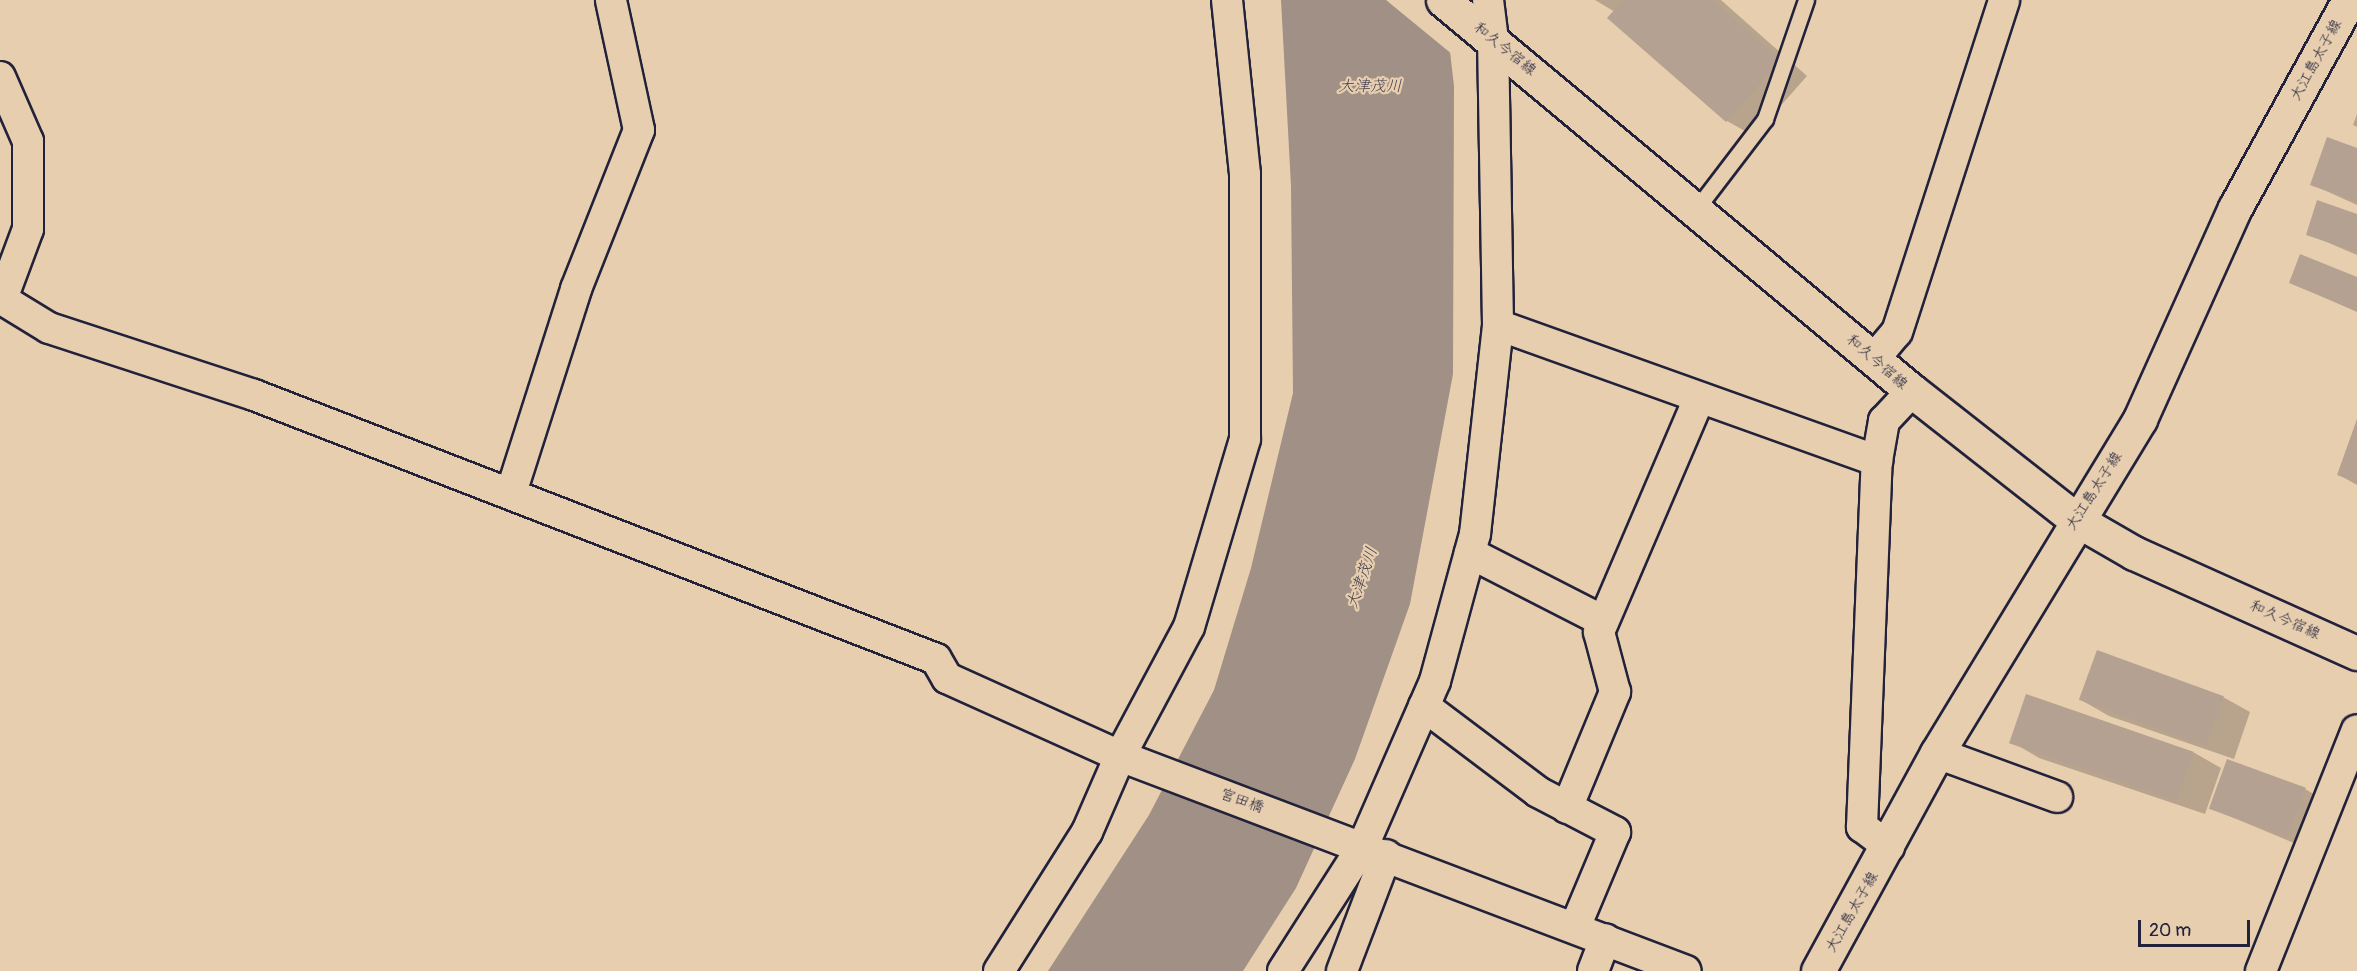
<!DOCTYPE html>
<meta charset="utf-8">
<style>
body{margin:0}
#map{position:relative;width:2357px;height:971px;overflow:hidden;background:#e7ceaf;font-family:Pangolin,"Klee One",sans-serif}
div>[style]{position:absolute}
.water>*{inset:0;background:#a19086}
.pier>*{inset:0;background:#e7ceaf}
.shadow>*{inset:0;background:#0003}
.building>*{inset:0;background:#b4a191;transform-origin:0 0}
.roads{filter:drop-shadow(2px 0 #22223b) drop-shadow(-2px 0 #22223b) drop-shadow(0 2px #22223b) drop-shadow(0 -2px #22223b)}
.lane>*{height:15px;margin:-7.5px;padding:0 7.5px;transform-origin:7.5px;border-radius:7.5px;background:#e7ceaf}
.street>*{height:30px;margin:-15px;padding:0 15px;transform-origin:15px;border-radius:15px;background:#e7ceaf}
.secondary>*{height:33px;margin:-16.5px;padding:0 16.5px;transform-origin:16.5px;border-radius:16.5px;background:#e7ceaf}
span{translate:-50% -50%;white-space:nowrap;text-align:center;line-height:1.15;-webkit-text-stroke:4.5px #e7ceaf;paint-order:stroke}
.street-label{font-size:15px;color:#22223b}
.water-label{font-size:16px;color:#423e4e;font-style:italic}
.scale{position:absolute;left:2138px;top:920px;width:112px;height:27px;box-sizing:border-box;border:3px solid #22223b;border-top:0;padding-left:8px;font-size:18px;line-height:21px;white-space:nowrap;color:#22223b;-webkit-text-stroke:4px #e7ceaf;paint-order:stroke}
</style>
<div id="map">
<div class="water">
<div style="clip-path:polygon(1281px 0,1444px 0,1454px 86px,1453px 374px,1410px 604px,1355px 759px,1296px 888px,1243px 971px,1048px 971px,1149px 815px,1214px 690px,1251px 568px,1293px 393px,1291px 186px)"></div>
</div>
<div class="pier">
<div style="clip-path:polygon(1386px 0,1447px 0,1453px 55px)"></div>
</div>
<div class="shadow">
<div style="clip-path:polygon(1595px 0,1721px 0,1807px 76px,1754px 136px,1727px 121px,1615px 12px)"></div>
<div style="clip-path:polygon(2357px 114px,2357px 127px,2353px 125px)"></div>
<div style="clip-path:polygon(2357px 150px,2357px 205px,2311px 184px)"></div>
<div style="clip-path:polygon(2357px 215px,2357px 255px,2308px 234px)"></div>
<div style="clip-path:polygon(2357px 278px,2357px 312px,2291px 283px)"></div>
<div style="clip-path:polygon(2357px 423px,2357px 485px,2339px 475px)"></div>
<div style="clip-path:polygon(2223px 697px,2250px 712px,2234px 759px,2109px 716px,2081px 700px)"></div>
<div style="clip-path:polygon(2012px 742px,2193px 752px,2221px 768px,2205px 814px,2039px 758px)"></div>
<div style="clip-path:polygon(2305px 789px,2324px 800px,2306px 848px,2210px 808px)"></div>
</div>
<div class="building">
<div style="clip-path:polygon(1623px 0,1713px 0,1781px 60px,1726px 122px,1607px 18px)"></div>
<div style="clip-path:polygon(2327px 137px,2357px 148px,2357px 202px,2310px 185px)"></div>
<div style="clip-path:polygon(2317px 200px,2357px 214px,2357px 252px,2306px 235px)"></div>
<div style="clip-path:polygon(2300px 254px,2357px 277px,2357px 311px,2289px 283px)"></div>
<div style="clip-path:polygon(2357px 419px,2357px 482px,2337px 475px)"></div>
<div style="left:2097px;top:650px;width:135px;height:53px;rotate:20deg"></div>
<div style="left:2026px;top:694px;width:177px;height:52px;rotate:19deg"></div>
<div style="left:2227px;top:759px;width:84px;height:53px;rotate:20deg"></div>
</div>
<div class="roads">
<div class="lane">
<div style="left:1697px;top:208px;width:112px;rotate:-52.6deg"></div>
<div style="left:1765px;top:119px;width:126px;rotate:-71deg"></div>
</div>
<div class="street">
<div style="left:0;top:77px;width:70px;rotate:66.4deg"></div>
<div style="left:28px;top:141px;width:88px;rotate:90deg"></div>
<div style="left:28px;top:229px;width:75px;rotate:110.4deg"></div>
<div style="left:0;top:298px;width:57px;rotate:31.5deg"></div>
<div style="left:49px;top:328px;width:216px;rotate:18.1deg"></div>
<div style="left:254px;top:395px;width:731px;rotate:21.16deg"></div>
<div style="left:936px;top:659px;width:22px;rotate:60deg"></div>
<div style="left:947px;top:678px;width:190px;rotate:24.3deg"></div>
<div style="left:1120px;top:756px;width:605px;rotate:20.8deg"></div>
<div style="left:1498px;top:325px;width:403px;rotate:19.7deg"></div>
<div style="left:1874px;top:359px;width:35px;rotate:-50deg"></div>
<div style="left:1897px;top:332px;width:349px;rotate:-72.1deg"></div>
<div style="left:511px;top:493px;width:214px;rotate:-72.3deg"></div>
<div style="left:576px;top:289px;width:171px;rotate:-68.4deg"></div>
<div style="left:639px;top:130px;width:133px;rotate:-102.2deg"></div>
<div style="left:1470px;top:553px;width:149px;rotate:27.1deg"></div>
<div style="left:1424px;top:706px;width:143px;rotate:37deg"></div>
<div style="left:1538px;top:792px;width:87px;rotate:27.5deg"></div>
<div style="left:1615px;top:832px;width:103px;rotate:112.8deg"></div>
<div style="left:1937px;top:753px;width:128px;rotate:20.1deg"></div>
<div style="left:1567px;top:808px;width:126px;rotate:-67.5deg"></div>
<div style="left:1615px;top:692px;width:62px;rotate:-104.9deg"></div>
<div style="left:1599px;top:632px;width:254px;rotate:-66.8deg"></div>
<div style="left:1889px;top:847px;width:34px;rotate:-143deg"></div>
<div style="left:1862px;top:827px;width:366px;rotate:-87.7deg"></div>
<div style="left:1877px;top:461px;width:41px;rotate:-80.1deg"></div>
<div style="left:1884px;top:421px;width:41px;rotate:-47deg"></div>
<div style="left:999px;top:971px;width:165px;rotate:-57.7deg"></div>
<div style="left:1087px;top:832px;width:83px;rotate:-66.5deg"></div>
<div style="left:1120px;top:756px;width:146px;rotate:-61.9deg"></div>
<div style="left:1189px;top:627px;width:196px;rotate:-73.4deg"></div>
<div style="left:1245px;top:439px;width:265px;rotate:-90deg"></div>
<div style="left:1245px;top:174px;width:175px;rotate:-95.9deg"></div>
<div style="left:1283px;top:971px;width:148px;rotate:-57.4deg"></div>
<div style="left:1363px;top:846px;width:180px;rotate:-66.4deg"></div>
<div style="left:1435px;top:681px;width:152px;rotate:-74.8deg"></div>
<div style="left:1475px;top:534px;width:210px;rotate:-83.7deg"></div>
<div style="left:1498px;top:325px;width:285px;rotate:-91deg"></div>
<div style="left:1493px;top:40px;width:40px;rotate:-97.1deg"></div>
<div style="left:1342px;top:971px;width:124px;rotate:-69.2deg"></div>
<div style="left:1593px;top:971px;width:34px;rotate:-69deg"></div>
<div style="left:2261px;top:971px;width:259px;rotate:-68.3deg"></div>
</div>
<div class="secondary">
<div style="left:1443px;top:0;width:611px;rotate:39.82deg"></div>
<div style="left:1912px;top:391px;width:207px;rotate:38.1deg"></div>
<div style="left:2075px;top:519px;width:68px;rotate:30deg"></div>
<div style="left:2134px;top:553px;width:244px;rotate:24.2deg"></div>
<div style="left:1818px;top:971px;width:248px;rotate:-61.4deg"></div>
<div style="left:1937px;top:753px;width:391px;rotate:-58.7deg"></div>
<div style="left:2140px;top:419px;width:231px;rotate:-65.8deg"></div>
<div style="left:2235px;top:208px;width:237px;rotate:-61.3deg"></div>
</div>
</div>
<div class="street-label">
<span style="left:1505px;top:49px;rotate:39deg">和久今宿線</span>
<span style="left:2316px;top:60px;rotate:-61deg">大江島太子線</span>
<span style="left:1877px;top:362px;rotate:41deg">和久今宿線</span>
<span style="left:2094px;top:491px;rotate:-57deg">大江島太子線</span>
<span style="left:2285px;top:620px;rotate:24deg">和久今宿線</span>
<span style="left:1242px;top:801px;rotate:20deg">宮田橋</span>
<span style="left:1852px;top:912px;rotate:-60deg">大江島太子線</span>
</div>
<div class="water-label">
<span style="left:1370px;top:86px">大津茂川</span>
<span style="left:1362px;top:578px;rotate:-71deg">大津茂川</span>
</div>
<div class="scale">20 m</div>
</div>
